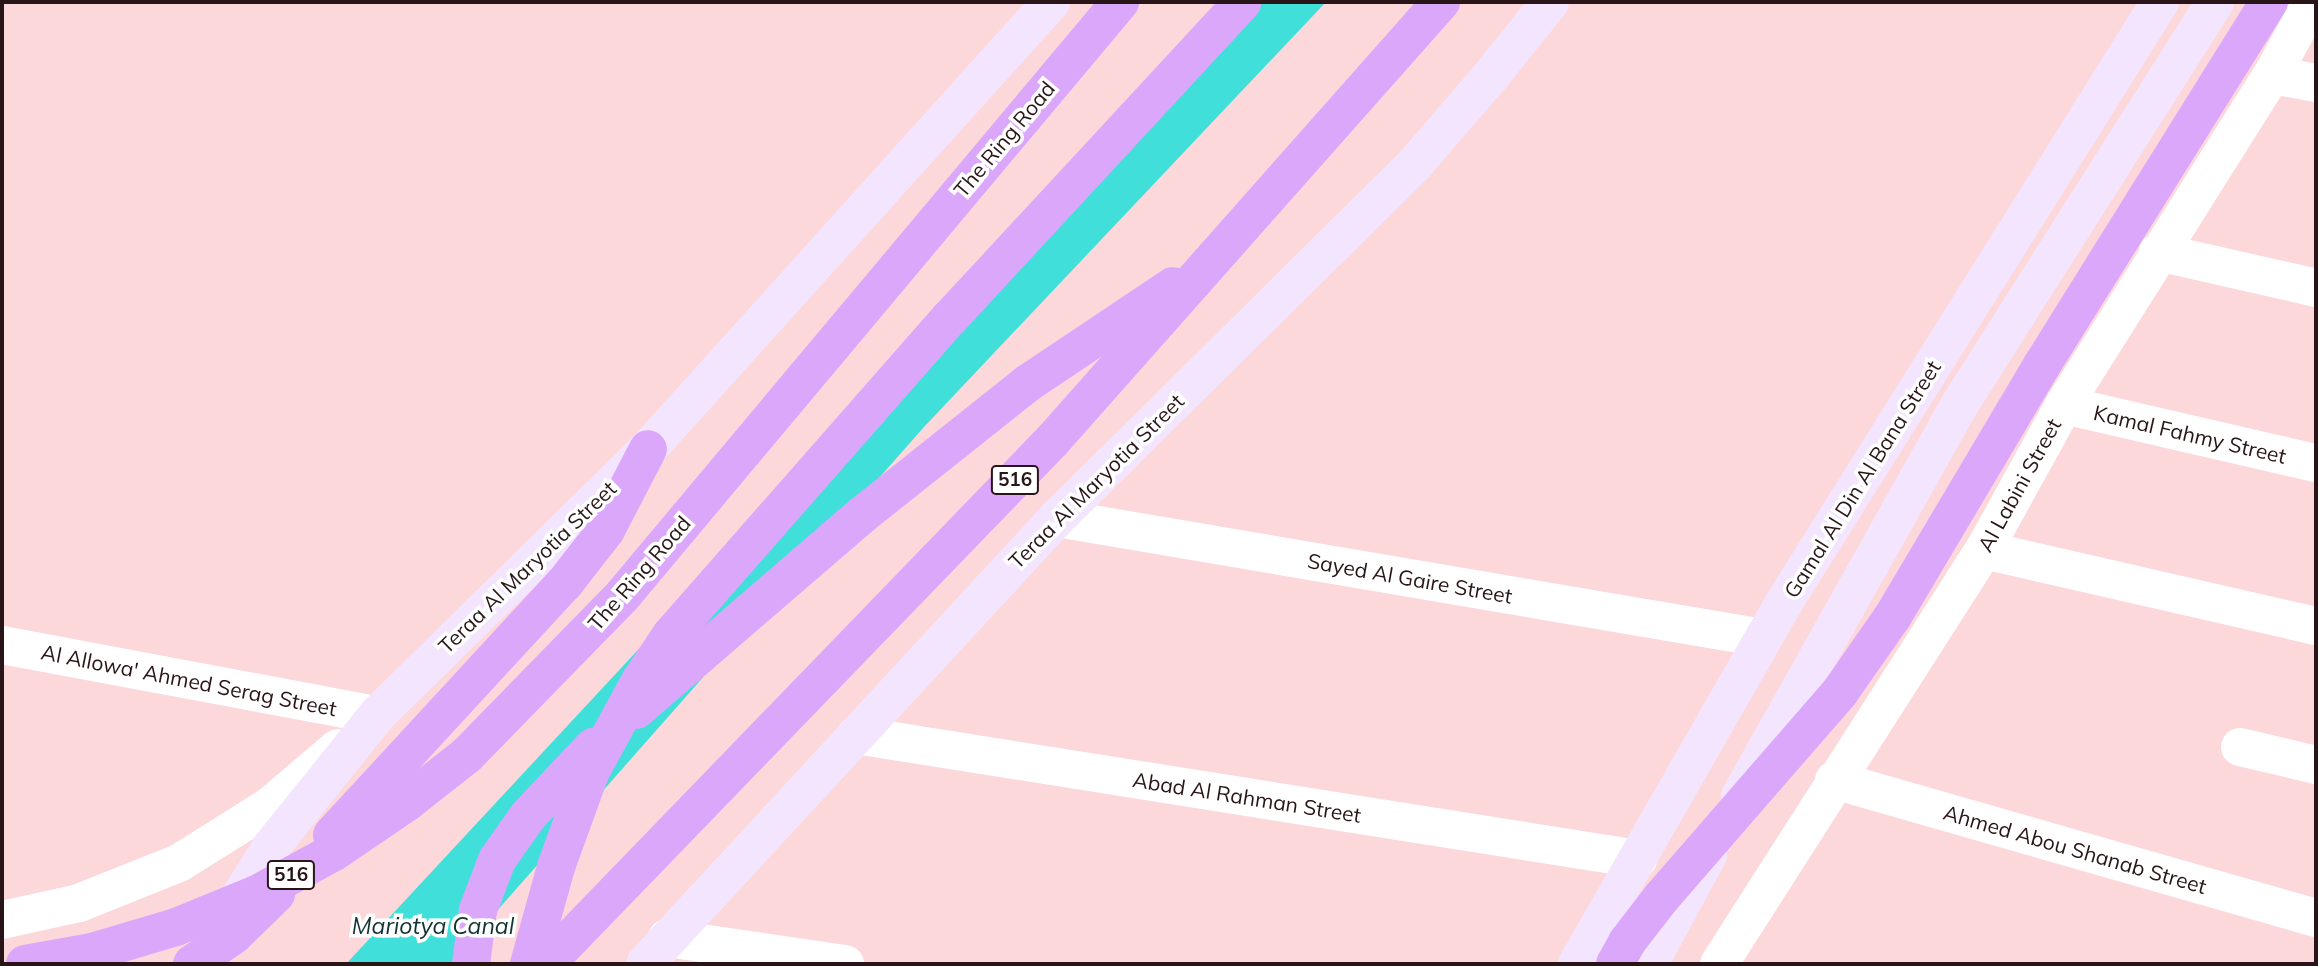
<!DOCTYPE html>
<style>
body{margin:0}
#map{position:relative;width:2318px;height:966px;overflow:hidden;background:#fcd8db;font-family:Mulish,sans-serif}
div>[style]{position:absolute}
.water>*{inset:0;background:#40dfda}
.minor>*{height:38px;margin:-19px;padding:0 19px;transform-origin:19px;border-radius:19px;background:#fff}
.secondary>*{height:38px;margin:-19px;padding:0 19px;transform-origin:19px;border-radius:19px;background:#f4e5fe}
.motorway>*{height:38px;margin:-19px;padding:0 19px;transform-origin:19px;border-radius:19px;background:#dba7fb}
span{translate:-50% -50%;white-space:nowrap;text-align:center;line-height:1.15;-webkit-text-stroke:7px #fff;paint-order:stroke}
.shield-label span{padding:2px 5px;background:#fff;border:2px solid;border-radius:5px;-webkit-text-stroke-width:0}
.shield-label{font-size:19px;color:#291517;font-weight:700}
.street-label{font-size:21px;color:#291517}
.water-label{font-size:23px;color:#123331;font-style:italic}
.frame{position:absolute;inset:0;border:4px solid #291517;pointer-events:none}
</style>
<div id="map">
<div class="water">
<div style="clip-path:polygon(1240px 2px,1326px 2px,924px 427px,450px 964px,346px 964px)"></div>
</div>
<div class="minor">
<div style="left:2272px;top:75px;width:45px;rotate:10.3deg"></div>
<div style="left:2158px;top:252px;width:162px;rotate:12.8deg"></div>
<div style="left:2064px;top:405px;width:259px;rotate:13deg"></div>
<div style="left:1057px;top:518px;width:716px;rotate:9.65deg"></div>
<div style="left:1984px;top:550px;width:341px;rotate:12.9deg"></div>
<div style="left:2px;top:645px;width:381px;rotate:10.6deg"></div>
<div style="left:856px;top:735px;width:792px;rotate:9.01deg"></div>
<div style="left:2240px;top:747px;width:78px;rotate:13.3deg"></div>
<div style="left:1834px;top:780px;width:501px;rotate:15.98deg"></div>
<div style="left:2px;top:920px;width:79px;rotate:-12.4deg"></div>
<div style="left:79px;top:903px;width:108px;rotate:-21.8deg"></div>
<div style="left:179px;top:863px;width:107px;rotate:-32.1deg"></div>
<div style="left:270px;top:806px;width:89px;rotate:-40.5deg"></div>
<div style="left:667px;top:938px;width:180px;rotate:8.3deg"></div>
<div style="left:1719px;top:964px;width:492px;rotate:-57.4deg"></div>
<div style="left:1984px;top:550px;width:166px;rotate:-61.1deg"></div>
<div style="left:2064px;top:405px;width:390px;rotate:-57.8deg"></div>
<div style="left:2272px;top:75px;width:83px;rotate:-61.3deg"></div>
</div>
<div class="secondary">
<div style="left:1740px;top:796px;width:450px;rotate:-60.7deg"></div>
<div style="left:1960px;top:404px;width:476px;rotate:-57.6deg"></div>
<div style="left:227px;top:917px;width:83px;rotate:-57.8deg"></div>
<div style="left:271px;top:847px;width:169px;rotate:-51.2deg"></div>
<div style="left:377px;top:715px;width:380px;rotate:-44.5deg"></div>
<div style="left:648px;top:449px;width:602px;rotate:-47.96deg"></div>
<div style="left:645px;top:964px;width:607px;rotate:-47.27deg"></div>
<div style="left:1057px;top:518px;width:502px;rotate:-44.68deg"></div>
<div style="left:1414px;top:165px;width:116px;rotate:-49.2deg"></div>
<div style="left:1490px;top:77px;width:96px;rotate:-51.3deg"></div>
<div style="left:1577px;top:964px;width:418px;rotate:-60.2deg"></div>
<div style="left:1785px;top:601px;width:707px;rotate:-57.95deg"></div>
<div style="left:1649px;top:964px;width:124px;rotate:-61.6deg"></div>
</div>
<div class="motorway">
<div style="left:636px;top:710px;width:298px;rotate:-40.8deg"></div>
<div style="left:862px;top:515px;width:212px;rotate:-38.5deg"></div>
<div style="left:1028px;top:383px;width:174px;rotate:-33.8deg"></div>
<div style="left:332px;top:835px;width:342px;rotate:-47.3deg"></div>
<div style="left:564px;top:584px;width:68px;rotate:-52.1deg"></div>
<div style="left:606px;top:530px;width:91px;rotate:-62.6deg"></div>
<div style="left:25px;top:964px;width:68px;rotate:-10.2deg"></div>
<div style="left:92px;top:952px;width:88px;rotate:-16.6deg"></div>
<div style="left:176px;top:927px;width:87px;rotate:-22.2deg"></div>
<div style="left:257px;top:894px;width:88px;rotate:-28.6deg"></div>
<div style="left:334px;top:852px;width:87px;rotate:-34.2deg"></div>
<div style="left:406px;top:803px;width:78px;rotate:-38.2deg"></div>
<div style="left:467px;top:755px;width:223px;rotate:-45.7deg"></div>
<div style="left:623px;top:595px;width:774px;rotate:-50.03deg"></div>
<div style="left:192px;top:964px;width:51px;rotate:-34.6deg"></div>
<div style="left:234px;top:935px;width:59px;rotate:-44.3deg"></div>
<div style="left:471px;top:964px;width:54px;rotate:-82.6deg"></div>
<div style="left:478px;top:910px;width:53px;rotate:-69.2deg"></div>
<div style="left:497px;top:860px;width:54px;rotate:-54.8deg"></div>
<div style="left:528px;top:816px;width:95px;rotate:-46.7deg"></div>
<div style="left:529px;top:964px;width:101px;rotate:-74.4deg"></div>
<div style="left:556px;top:867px;width:100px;rotate:-70.1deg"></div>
<div style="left:590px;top:773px;width:105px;rotate:-61.5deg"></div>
<div style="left:640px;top:681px;width:55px;rotate:-56deg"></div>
<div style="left:671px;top:635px;width:421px;rotate:-48.7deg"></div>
<div style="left:949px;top:319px;width:432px;rotate:-47.2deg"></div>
<div style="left:546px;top:964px;width:728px;rotate:-45.95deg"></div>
<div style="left:1052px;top:441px;width:587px;rotate:-48.46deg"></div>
<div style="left:1615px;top:964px;width:25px;rotate:-61deg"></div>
<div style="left:1627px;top:942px;width:56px;rotate:-52.3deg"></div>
<div style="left:1661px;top:898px;width:273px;rotate:-49deg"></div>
<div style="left:1840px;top:692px;width:93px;rotate:-55.1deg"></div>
<div style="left:1893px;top:616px;width:292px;rotate:-59.3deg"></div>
<div style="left:2042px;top:365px;width:428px;rotate:-58deg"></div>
</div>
<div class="shield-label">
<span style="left:1015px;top:480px">516</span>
<span style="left:291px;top:875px">516</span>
</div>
<div class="street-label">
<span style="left:1004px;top:139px;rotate:-50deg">The Ring Road</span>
<span style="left:2190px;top:434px;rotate:13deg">Kamal Fahmy Street</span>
<span style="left:1862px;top:479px;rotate:-58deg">Gamal Al Din Al Bana Street</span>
<span style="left:1096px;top:481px;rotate:-45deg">Teraa Al Maryotia Street</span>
<span style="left:2019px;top:485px;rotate:-61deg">Al Labini Street</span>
<span style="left:527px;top:567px;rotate:-44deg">Teraa Al Maryotia Street</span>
<span style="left:639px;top:573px;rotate:-49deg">The Ring Road</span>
<span style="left:1410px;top:578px;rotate:10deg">Sayed Al Gaire Street</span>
<span style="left:189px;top:680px;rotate:11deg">Al Allowa' Ahmed Serag Street</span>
<span style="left:1247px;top:797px;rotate:9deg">Abad Al Rahman Street</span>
<span style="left:2075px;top:849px;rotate:16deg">Ahmed Abou Shanab Street</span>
</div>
<div class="water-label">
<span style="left:433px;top:926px">Mariotya Canal</span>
</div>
<div class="frame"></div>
</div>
